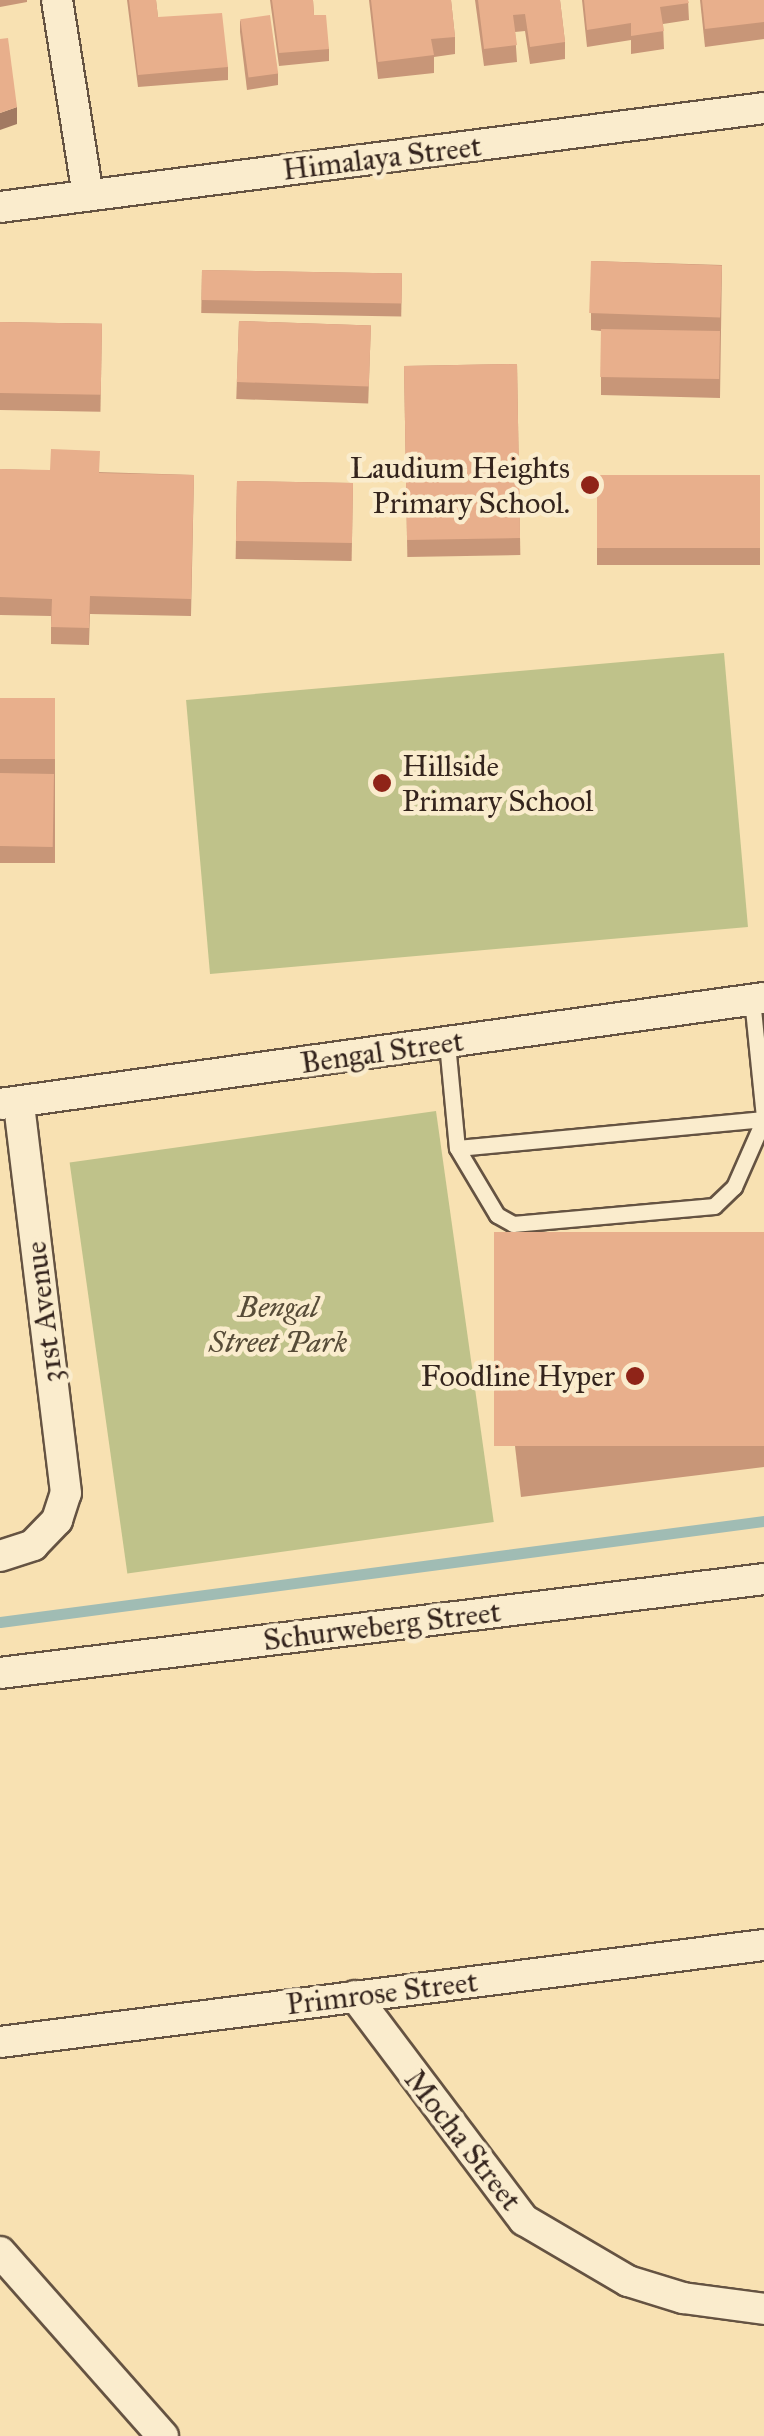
<!DOCTYPE html>
<style>
body{margin:0}
#map{position:relative;width:764px;height:2436px;overflow:hidden;background:#f8e1b2;font-family:"IM FELL Great Primer",serif}
div>[style]{position:absolute}
.green>*{inset:0;background:#bfc28a;transform-origin:0 0}
.stream>*{height:11px;margin:-5.5px;padding:0 5.5px;transform-origin:5.5px;border-radius:5.5px;background:#a0bcb4}
.roads{filter:drop-shadow(2px 0 #655342) drop-shadow(-2px 0 #655342) drop-shadow(0 2px #655342) drop-shadow(0 -2px #655342)}
.lane>*{height:15px;margin:-7.5px;padding:0 7.5px;transform-origin:7.5px;border-radius:7.5px;background:#faeccd}
.street>*{height:30px;margin:-15px;padding:0 15px;transform-origin:15px;border-radius:15px;background:#faeccd}
.wall>*{inset:0;background:#c89678;transform-origin:0 0}
.shaded-wall>*{inset:0;background:#a27a62}
.building>*{inset:0;background:#e8af8c;transform-origin:0 0}
.dots>*{width:28px;height:28px;translate:-50% -50%;box-sizing:border-box;border:5px solid #faeccd;border-radius:50%}
span{translate:-50% -50%;white-space:nowrap;text-align:center;line-height:1.15;-webkit-text-stroke:9px #faeccd;paint-order:stroke}
.street-label{font-size:30px;color:#34241d}
.poi-label{font-size:30px;color:#34241d}
.right{translate:-100% -50%;text-align:right}
.left{translate:0 -50%;text-align:left}
.park-label{font-size:30px;color:#574c38;font-style:italic}
</style>
<div id="map">
<div class="green">
<div style="left:724px;top:653px;width:275px;height:540px;rotate:85deg"></div>
<div style="left:436px;top:1111px;width:415px;height:370px;rotate:82deg"></div>
</div>
<div class="stream">
<div style="left:0;top:1622px;width:771px;rotate:-7.53deg"></div>
</div>
<div class="roads">
<div class="lane">
<div style="left:752px;top:999px;width:119px;rotate:84.2deg"></div>
<div style="left:447px;top:1043px;width:105px;rotate:84.6deg"></div>
<div style="left:457px;top:1148px;width:78px;rotate:59.2deg"></div>
<div style="left:497px;top:1215px;width:18px;rotate:29deg"></div>
<div style="left:513px;top:1224px;width:202px;rotate:-5.1deg"></div>
<div style="left:714px;top:1206px;width:28px;rotate:-44deg"></div>
<div style="left:734px;top:1187px;width:74px;rotate:-66.2deg"></div>
<div style="left:764px;top:1119px;width:308px;rotate:174.6deg"></div>
</div>
<div class="street">
<div style="left:57px;top:0;width:198px;rotate:81deg"></div>
<div style="left:0;top:207px;width:770px;rotate:-7.38deg"></div>
<div style="left:0;top:1104px;width:771px;rotate:-7.9deg"></div>
<div style="left:0;top:1556px;width:35px;rotate:-18deg"></div>
<div style="left:33px;top:1545px;width:35px;rotate:-46deg"></div>
<div style="left:57px;top:1520px;width:28px;rotate:-72deg"></div>
<div style="left:66px;top:1493px;width:394px;rotate:-96.9deg"></div>
<div style="left:0;top:1673px;width:770px;rotate:-7.01deg"></div>
<div style="left:355px;top:1996px;width:281px;rotate:53deg"></div>
<div style="left:524px;top:2220px;width:121px;rotate:30.4deg"></div>
<div style="left:628px;top:2281px;width:58px;rotate:17.2deg"></div>
<div style="left:683px;top:2298px;width:82px;rotate:7.7deg"></div>
<div style="left:0;top:2042px;width:770px;rotate:-7.24deg"></div>
<div style="left:0;top:2252px;width:246px;rotate:48.5deg"></div>
</div>
</div>
<div class="wall">
<div style="clip-path:polygon(0 0,27px 0,27px 2px,0 7px)"></div>
<div style="clip-path:polygon(127px 0,156px 0,158px 17px,228px 67px,228px 80px,138px 87px)"></div>
<div style="clip-path:polygon(270px 0,313px 0,314px 15px,329px 49px,329px 61px,279px 66px)"></div>
<div style="clip-path:polygon(369px 0,451px 0,455px 37px,455px 54px,434px 57px,434px 73px,378px 79px)"></div>
<div style="clip-path:polygon(475px 0,560px 0,565px 42px,565px 59px,530px 64px,525px 31px,515px 32px,517px 62px,484px 66px)"></div>
<div style="clip-path:polygon(582px 0,688px 0,689px 20px,663px 24px,664px 49px,631px 54px,631px 40px,587px 47px)"></div>
<div style="clip-path:polygon(700px 0,764px 0,764px 39px,705px 47px)"></div>
<div style="clip-path:polygon(240px 20px,278px 73px,278px 85px,247px 90px,240px 32px)"></div>
<div style="clip-path:polygon(591px 261px,722px 265px,720px 398px,601px 395px,601px 331px,591px 330px)"></div>
<div style="left:202px;top:270px;width:200px;height:43px;rotate:1deg"></div>
<div style="left:239px;top:321px;width:132px;height:78px;rotate:2deg"></div>
<div style="left:0;top:322px;width:102px;height:88px;rotate:1deg"></div>
<div style="left:517px;top:364px;width:191px;height:113px;rotate:89deg"></div>
<div style="clip-path:polygon(0 469px,194px 475px,191px 616px,90px 614px,89px 645px,51px 644px,51px 616px,0 615px)"></div>
<div style="left:597px;top:475px;width:163px;height:90px"></div>
<div style="left:237px;top:481px;width:116px;height:78px;rotate:1deg"></div>
<div style="left:0;top:698px;width:55px;height:165px"></div>
<div style="clip-path:polygon(764px 1232px,764px 1467px,521px 1497px,496px 1285px,496px 1264px)"></div>
</div>
<div class="shaded-wall">
<div style="clip-path:polygon(17px 107px,17px 124px,0 130px,0 113px)"></div>
</div>
<div class="building">
<div style="clip-path:polygon(129px 0,156px 0,158px 17px,222px 13px,228px 67px,138px 75px)"></div>
<div style="clip-path:polygon(272px 0,313px 0,314px 15px,326px 15px,329px 49px,279px 53px)"></div>
<div style="clip-path:polygon(371px 0,451px 0,455px 37px,431px 39px,434px 55px,378px 62px)"></div>
<div style="clip-path:polygon(478px 0,560px 0,565px 42px,530px 47px,525px 14px,513px 15px,517px 45px,484px 49px)"></div>
<div style="clip-path:polygon(584px 0,688px 0,689px 3px,660px 7px,664px 31px,631px 36px,631px 23px,587px 30px)"></div>
<div style="clip-path:polygon(702px 0,764px 0,764px 22px,705px 29px)"></div>
<div style="left:270px;top:15px;width:59px;height:30px;rotate:82deg"></div>
<div style="clip-path:polygon(8px 38px,17px 107px,0 113px,0 39px)"></div>
<div style="left:591px;top:261px;width:131px;height:52px;rotate:2deg"></div>
<div style="left:202px;top:270px;width:200px;height:30px;rotate:1deg"></div>
<div style="left:239px;top:321px;width:132px;height:61px;rotate:2deg"></div>
<div style="left:0;top:322px;width:102px;height:71px;rotate:1deg"></div>
<div style="left:601px;top:329px;width:119px;height:48px;rotate:1deg"></div>
<div style="left:517px;top:364px;width:174px;height:113px;rotate:89deg"></div>
<div style="clip-path:polygon(51px 449px,100px 451px,99px 473px,194px 475px,191px 599px,90px 596px,89px 628px,51px 627px,52px 599px,0 597px,0 469px,50px 470px)"></div>
<div style="left:597px;top:475px;width:163px;height:73px"></div>
<div style="left:237px;top:481px;width:116px;height:60px;rotate:1deg"></div>
<div style="left:0;top:698px;width:55px;height:61px"></div>
<div style="left:0;top:773px;width:54px;height:73px;rotate:1deg"></div>
<div style="left:764px;top:1232px;width:214px;height:270px;rotate:90deg"></div>
</div>
<div class="dots">
<div style="left:590px;top:485px;background:#8f2418"></div>
<div style="left:382px;top:783px;background:#8f2418"></div>
<div style="left:635px;top:1376px;background:#8f2418"></div>
</div>
<div class="street-label">
<span style="left:382px;top:158px;rotate:-7deg">Himalaya Street</span>
<span style="left:382px;top:1052px;rotate:-8deg">Bengal Street</span>
<span style="left:44px;top:1312px;rotate:-97deg">31st Avenue</span>
<span style="left:382px;top:1626px;rotate:-7deg">Schurweberg Street</span>
<span style="left:382px;top:1993px;rotate:-7deg">Primrose Street</span>
<span style="left:463px;top:2140px;rotate:52deg">Mocha Street</span>
</div>
<div class="poi-label">
<span class="right" style="left:570px;top:485px">Laudium Heights<br>Primary School.</span>
<span class="left" style="left:402px;top:783px">Hillside<br>Primary School</span>
<span class="right" style="left:615px;top:1376px">Foodline Hyper</span>
</div>
<div class="park-label">
<span style="left:278px;top:1324px">Bengal<br>Street Park</span>
</div>
</div>
